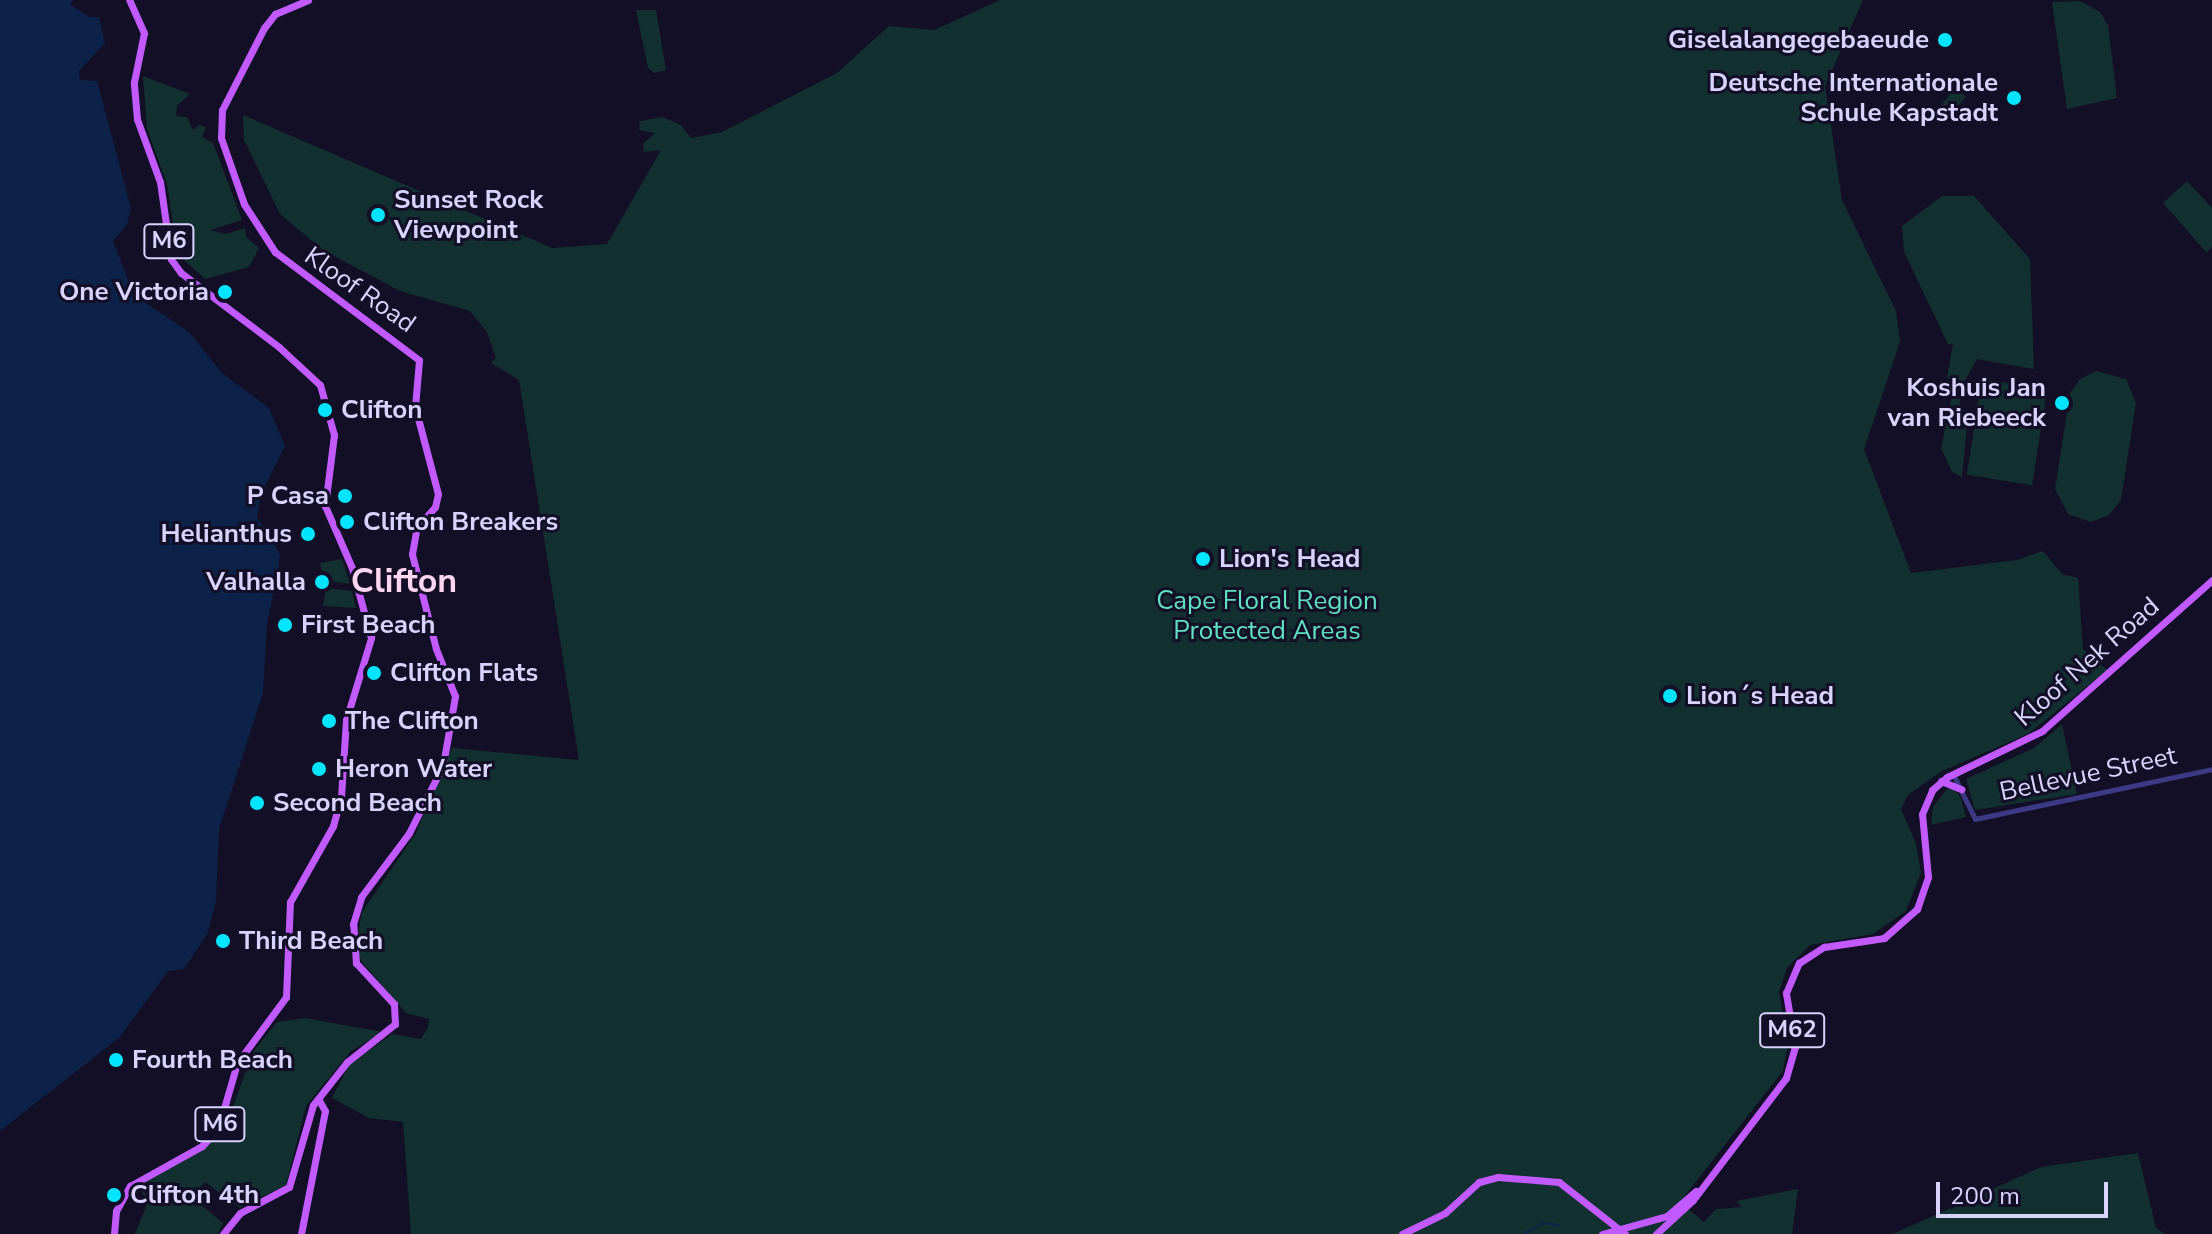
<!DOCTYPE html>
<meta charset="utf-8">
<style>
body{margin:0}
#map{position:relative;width:2212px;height:1234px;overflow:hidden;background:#130f26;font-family:"Nunito Sans",sans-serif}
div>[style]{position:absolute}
.green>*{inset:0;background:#12302f;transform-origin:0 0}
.water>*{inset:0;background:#0c2248}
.stream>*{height:2px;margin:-1px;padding:0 1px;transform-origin:1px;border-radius:1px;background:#0c2248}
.minor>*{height:5px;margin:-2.5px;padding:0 2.5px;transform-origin:2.5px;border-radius:2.5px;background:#3d3a85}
.major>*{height:7px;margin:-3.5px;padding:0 3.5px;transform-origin:3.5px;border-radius:3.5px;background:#c25bff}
.dots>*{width:22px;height:22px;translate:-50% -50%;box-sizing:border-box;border:4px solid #130f26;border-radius:50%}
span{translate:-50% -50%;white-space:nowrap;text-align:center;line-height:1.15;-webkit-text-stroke:6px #130f26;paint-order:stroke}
.shield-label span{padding:2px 6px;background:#130f26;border:2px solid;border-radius:6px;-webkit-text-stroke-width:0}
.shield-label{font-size:24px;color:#d9d4ff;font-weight:700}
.poi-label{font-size:26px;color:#d9d4ff;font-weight:700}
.right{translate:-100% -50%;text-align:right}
.left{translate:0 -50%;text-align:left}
.street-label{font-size:26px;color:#d9d4ff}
.park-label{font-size:26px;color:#5fe0c0}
.district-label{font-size:34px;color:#ffd6f0;font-weight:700}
.scale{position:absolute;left:1936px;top:1182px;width:172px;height:36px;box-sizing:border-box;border:4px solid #d9d4ff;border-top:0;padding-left:10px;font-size:24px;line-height:28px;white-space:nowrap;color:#d9d4ff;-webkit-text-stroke:6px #130f26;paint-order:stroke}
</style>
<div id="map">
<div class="green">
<div style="clip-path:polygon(1000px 0,1863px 0,1825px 86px,1842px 200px,1896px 311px,1900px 342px,1864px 449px,1911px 573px,2017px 560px,2043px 551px,2062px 574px,2078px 578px,2083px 649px,2107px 670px,2028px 734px,1942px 771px,1908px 795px,1901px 809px,1916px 844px,1921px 873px,1906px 911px,1873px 934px,1810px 945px,1787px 968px,1779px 992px,1788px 1044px,1783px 1071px,1680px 1202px,1704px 1222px,1716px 1209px,1742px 1207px,1736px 1201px,1798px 1189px,1792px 1234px,411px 1234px,403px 1122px,369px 1118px,332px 1098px,349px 1065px,392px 1034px,421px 1039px,428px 1027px,429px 1019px,406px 1013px,362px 962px,356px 947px,362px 912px,416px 833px,452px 748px,579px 760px,519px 380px,491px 363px,496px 358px,487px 332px,470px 311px,400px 291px,323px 250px,280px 214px,244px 140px,243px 115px,552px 248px,607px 244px,661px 150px,644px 152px,643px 144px,655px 133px,639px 130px,640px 121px,662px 117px,681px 125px,691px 138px,722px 132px,837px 73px,889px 26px,934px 30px)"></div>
<div style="clip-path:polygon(2080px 1px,2100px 12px,2108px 25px,2117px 98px,2067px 109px,2052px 2px)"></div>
<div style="clip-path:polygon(636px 10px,656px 10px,666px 70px,654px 73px,648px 68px)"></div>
<div style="clip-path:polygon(143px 76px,190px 94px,177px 106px,176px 116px,187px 117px,193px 130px,199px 125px,206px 127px,202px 137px,213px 143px,242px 220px,211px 230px,225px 234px,245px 228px,246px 237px,259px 248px,249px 267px,205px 279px,184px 260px,176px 243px,167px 184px,147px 129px)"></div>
<div style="left:1955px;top:88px;width:14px;height:31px;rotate:39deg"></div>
<div style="clip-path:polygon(2187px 181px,2212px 208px,2212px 247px,2206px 252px,2163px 203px)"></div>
<div style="clip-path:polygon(1942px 196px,1974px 196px,2030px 259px,2034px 369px,1977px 359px,1960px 389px,1960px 406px,1968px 415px,1962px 477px,1952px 472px,1941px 448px,1955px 381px,1947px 378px,1953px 344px,1948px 344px,1904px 252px,1902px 226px)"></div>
<div style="clip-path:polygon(2096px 371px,2126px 379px,2136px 403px,2121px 500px,2109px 515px,2091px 522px,2068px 514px,2055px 489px,2070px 393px,2080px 379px)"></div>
<div style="left:1982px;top:379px;width:66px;height:97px;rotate:9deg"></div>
<div style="clip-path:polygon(342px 559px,350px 584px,324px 580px,320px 563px)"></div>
<div style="clip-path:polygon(326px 588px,352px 591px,356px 608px,323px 606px)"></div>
<div style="clip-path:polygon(2062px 724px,2077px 794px,1975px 810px,1966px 779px,2034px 748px)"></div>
<div style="clip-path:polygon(1947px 789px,1954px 789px,1961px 798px,1966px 817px,1931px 825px,1933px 807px)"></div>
<div style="clip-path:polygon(305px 1018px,383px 1032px,351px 1051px,306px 1106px,286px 1185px,240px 1208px,205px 1182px,192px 1197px,223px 1223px,218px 1234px,135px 1234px,147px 1204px,139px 1185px,213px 1141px,231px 1112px,253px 1052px,277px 1022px)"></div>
<div style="clip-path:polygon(2138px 1153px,2156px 1228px,2165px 1234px,1893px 1234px,2041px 1167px)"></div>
</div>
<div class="water">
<div style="clip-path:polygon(0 0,72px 0,71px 5px,89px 17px,99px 17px,105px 43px,79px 71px,80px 80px,97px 81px,131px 208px,127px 225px,113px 241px,134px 295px,189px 332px,222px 373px,269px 408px,285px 446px,261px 494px,257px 517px,280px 554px,278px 573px,267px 623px,263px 693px,219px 829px,216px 901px,208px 933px,184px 969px,168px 971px,120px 1037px,0 1131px)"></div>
</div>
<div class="stream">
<div style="left:1524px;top:1234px;width:22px;rotate:-30deg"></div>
<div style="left:1543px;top:1223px;width:16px;rotate:7deg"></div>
</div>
<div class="minor">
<div style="left:1953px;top:774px;width:50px;rotate:63.9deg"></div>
<div style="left:1975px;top:819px;width:242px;rotate:-11.9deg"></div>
</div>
<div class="major">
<div style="left:1941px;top:781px;width:22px;rotate:22deg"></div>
<div style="left:114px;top:1234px;width:23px;rotate:-85deg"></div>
<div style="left:116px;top:1211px;width:29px;rotate:-61deg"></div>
<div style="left:130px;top:1186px;width:82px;rotate:-29.1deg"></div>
<div style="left:202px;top:1146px;width:23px;rotate:-47deg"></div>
<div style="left:218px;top:1129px;width:69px;rotate:-73.9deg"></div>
<div style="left:237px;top:1063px;width:82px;rotate:-53.4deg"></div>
<div style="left:286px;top:997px;width:95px;rotate:-87.6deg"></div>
<div style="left:290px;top:902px;width:87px;rotate:-60.5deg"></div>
<div style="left:333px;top:826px;width:30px;rotate:-75deg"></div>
<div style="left:341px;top:797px;width:77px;rotate:-86.3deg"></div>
<div style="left:346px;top:720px;width:86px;rotate:-73deg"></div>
<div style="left:371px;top:638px;width:73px;rotate:-105.2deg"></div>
<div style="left:352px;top:568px;width:68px;rotate:-113.5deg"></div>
<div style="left:325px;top:506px;width:72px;rotate:-82.8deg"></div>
<div style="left:334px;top:435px;width:52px;rotate:-105.6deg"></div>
<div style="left:320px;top:385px;width:56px;rotate:-137.2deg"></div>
<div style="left:279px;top:347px;width:123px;rotate:-142.9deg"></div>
<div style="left:181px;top:273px;width:17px;rotate:-126deg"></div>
<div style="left:171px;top:259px;width:78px;rotate:-98.1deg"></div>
<div style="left:160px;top:182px;width:67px;rotate:-110.1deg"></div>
<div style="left:137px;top:119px;width:37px;rotate:-95deg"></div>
<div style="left:134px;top:82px;width:50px;rotate:-78.5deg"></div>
<div style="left:144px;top:33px;width:36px;rotate:-114deg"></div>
<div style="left:223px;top:1234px;width:27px;rotate:-51deg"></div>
<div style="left:240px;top:1213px;width:55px;rotate:-28deg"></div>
<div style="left:289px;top:1187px;width:85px;rotate:-73.7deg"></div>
<div style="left:313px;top:1105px;width:55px;rotate:-51.7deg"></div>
<div style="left:347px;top:1062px;width:61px;rotate:-38.4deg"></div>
<div style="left:395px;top:1024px;width:20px;rotate:-93deg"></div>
<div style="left:394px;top:1004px;width:56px;rotate:-132.8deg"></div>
<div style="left:356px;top:963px;width:39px;rotate:-94deg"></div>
<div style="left:353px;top:924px;width:28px;rotate:-73deg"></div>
<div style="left:361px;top:897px;width:80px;rotate:-53.1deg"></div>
<div style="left:409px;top:833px;width:76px;rotate:-63.4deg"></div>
<div style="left:443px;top:765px;width:70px;rotate:-80.1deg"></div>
<div style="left:455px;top:696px;width:51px;rotate:-112deg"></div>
<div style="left:436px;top:649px;width:98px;rotate:-104.2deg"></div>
<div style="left:412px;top:554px;width:27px;rotate:-80deg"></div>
<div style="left:417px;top:527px;width:27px;rotate:-48deg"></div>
<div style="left:435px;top:507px;width:13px;rotate:-77deg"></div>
<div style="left:438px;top:494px;width:90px;rotate:-104.8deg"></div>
<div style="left:415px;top:407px;width:47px;rotate:-85.1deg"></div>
<div style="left:419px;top:360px;width:180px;rotate:-143.1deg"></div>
<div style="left:275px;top:252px;width:57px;rotate:-122.9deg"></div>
<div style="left:244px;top:204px;width:70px;rotate:-109.2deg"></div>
<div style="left:221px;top:138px;width:28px;rotate:-88deg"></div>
<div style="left:222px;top:110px;width:92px;rotate:-62.9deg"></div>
<div style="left:264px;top:28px;width:18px;rotate:-52deg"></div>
<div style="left:275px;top:14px;width:36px;rotate:-23deg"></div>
<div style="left:301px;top:1234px;width:125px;rotate:-79deg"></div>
<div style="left:325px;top:1111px;width:13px;rotate:-119deg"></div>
<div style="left:1402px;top:1234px;width:48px;rotate:-26deg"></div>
<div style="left:1445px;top:1213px;width:46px;rotate:-42.4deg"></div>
<div style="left:1479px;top:1182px;width:20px;rotate:-15deg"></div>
<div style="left:1498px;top:1177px;width:61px;rotate:4.7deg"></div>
<div style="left:1559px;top:1182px;width:84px;rotate:38.2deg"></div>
<div style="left:1602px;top:1234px;width:67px;rotate:-15.5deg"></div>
<div style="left:1667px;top:1216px;width:38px;rotate:-41deg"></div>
<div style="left:1656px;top:1234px;width:50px;rotate:-42.6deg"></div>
<div style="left:1693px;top:1200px;width:153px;rotate:-52.7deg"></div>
<div style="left:1786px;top:1078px;width:32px;rotate:-74deg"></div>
<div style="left:1795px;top:1047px;width:55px;rotate:-99.5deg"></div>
<div style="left:1786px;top:993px;width:33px;rotate:-67deg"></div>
<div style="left:1799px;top:963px;width:30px;rotate:-33deg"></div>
<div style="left:1824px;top:947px;width:61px;rotate:-8.5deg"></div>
<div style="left:1884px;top:938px;width:44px;rotate:-41.3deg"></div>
<div style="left:1917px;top:909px;width:34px;rotate:-71deg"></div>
<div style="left:1928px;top:877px;width:63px;rotate:-95.4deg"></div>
<div style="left:1922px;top:814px;width:26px;rotate:-67deg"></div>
<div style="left:1932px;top:790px;width:20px;rotate:-41deg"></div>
<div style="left:1947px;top:777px;width:106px;rotate:-25.8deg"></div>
<div style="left:2042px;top:731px;width:227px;rotate:-41.6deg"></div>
</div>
<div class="dots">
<div style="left:1945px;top:40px;background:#00e5ff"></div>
<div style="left:2014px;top:98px;background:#00e5ff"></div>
<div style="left:378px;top:215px;background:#00e5ff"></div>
<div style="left:225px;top:292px;background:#00e5ff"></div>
<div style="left:2062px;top:403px;background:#00e5ff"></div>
<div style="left:325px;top:410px;background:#00e5ff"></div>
<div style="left:345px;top:496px;background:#00e5ff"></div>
<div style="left:347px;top:522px;background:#00e5ff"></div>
<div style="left:308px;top:534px;background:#00e5ff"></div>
<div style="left:1203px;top:559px;background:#00e5ff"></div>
<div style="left:322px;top:582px;background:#00e5ff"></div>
<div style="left:285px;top:625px;background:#00e5ff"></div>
<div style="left:374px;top:673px;background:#00e5ff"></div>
<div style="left:1670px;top:696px;background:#00e5ff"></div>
<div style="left:329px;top:721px;background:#00e5ff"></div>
<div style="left:319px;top:769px;background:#00e5ff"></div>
<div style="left:257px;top:803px;background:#00e5ff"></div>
<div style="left:223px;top:941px;background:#00e5ff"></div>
<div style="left:116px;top:1060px;background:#00e5ff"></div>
<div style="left:114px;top:1195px;background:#00e5ff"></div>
</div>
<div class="shield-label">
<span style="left:169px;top:241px">M6</span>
<span style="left:1792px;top:1030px">M62</span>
<span style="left:220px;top:1124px">M6</span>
</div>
<div class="poi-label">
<span class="right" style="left:1929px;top:40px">Giselalangegebaeude</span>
<span class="right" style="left:1998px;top:98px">Deutsche Internationale<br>Schule Kapstadt</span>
<span class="left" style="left:394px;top:215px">Sunset Rock<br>Viewpoint</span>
<span class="right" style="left:209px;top:292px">One Victoria</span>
<span class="right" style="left:2046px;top:403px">Koshuis Jan<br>van Riebeeck</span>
<span class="left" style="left:341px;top:410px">Clifton</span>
<span class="right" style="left:329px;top:496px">P Casa</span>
<span class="left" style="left:363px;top:522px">Clifton Breakers</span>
<span class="right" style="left:292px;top:534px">Helianthus</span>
<span class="left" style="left:1219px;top:559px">Lion's Head</span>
<span class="right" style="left:306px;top:582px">Valhalla</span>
<span class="left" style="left:301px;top:625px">First Beach</span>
<span class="left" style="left:390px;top:673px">Clifton Flats</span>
<span class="left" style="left:1686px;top:696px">Lion´s Head</span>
<span class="left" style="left:345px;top:721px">The Clifton</span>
<span class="left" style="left:335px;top:769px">Heron Water</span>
<span class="left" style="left:273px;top:803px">Second Beach</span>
<span class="left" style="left:239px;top:941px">Third Beach</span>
<span class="left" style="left:132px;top:1060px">Fourth Beach</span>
<span class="left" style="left:130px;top:1195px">Clifton 4th</span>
</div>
<div class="street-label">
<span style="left:360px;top:290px;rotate:35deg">Kloof Road</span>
<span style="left:2087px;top:662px;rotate:-41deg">Kloof Nek Road</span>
<span style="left:2088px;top:774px;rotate:-12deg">Bellevue Street</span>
</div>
<div class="park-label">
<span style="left:1267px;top:616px">Cape Floral Region<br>Protected Areas</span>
</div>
<div class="district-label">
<span style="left:404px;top:582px">Clifton</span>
</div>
<div class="scale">200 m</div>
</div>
